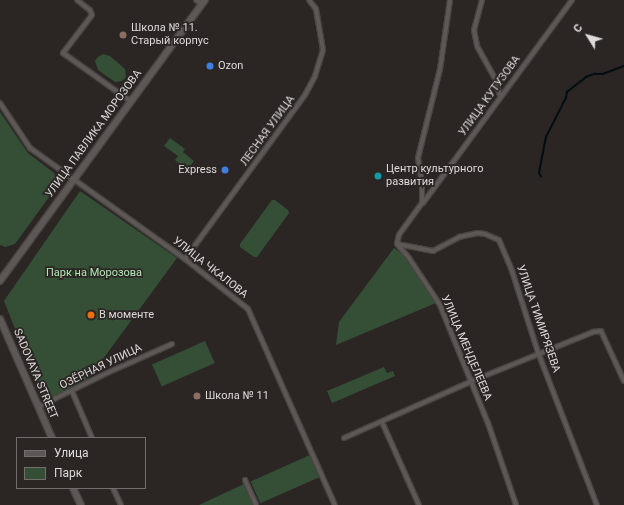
<!DOCTYPE html>
<meta charset="utf-8">
<style>
body{margin:0}
#map{position:relative;width:624px;height:505px;overflow:hidden;background:#2b2624;font-family:Roboto,sans-serif}
div>[style]{position:absolute}
.green>*{inset:0;background:#344f36;transform-origin:0 0}
.stream>*{height:1.5px;margin:-0.75px;padding:0 0.75px;transform-origin:0.75px;border-radius:0.75px;background:#010e13}
.roads{filter:drop-shadow(1px 0 #484442) drop-shadow(-1px 0 #484442) drop-shadow(0 1px #484442) drop-shadow(0 -1px #484442)}
.street>*{height:4px;margin:-2px;padding:0 2px;transform-origin:2px;border-radius:2px;background:#5d5856}
.secondary>*{height:6px;margin:-3px;padding:0 3px;transform-origin:3px;border-radius:3px;background:#5d5856}
.dots>*{width:11px;height:11px;translate:-50% -50%;box-sizing:border-box;border:2px solid #2b2624;border-radius:50%}
span{translate:-50% -50%;white-space:nowrap;text-align:center;line-height:1.15;-webkit-text-stroke:3.5px #2b2624;paint-order:stroke}
.poi-label{font-size:11px;color:#dfdbda}
.left{translate:0 -50%;text-align:left}
.right{translate:-100% -50%;text-align:right}
.street-label{font-size:11px;color:#dfdbda}
.park-label{font-size:11px;color:#b0eab4}
.legend{position:absolute;left:16px;top:437px;width:130px;height:52px;box-sizing:border-box;background:#2b2624;border:1px solid #736e6d;margin:0;padding:5px 7px;list-style:none;font-size:12px;color:#dfdbda}
.legend li{display:flex;align-items:center;gap:8px;height:20px}
.legend b{width:20px;border:1px solid #736e6d}
.north{position:absolute;left:568px;top:16px;width:40px;height:40px;-webkit-text-stroke:3px #2b2624;paint-order:stroke;rotate:307deg;font-size:11px;font-weight:700;line-height:16px;text-align:center;color:#dfdbda}
.north::after{content:'';display:block;margin:auto;width:14px;height:18px;background:#dfdbda;clip-path:polygon(50% 0,100% 100%,50% 72%,0 100%)}
</style>
<div id="map">
<div class="green">
<div style="clip-path:polygon(103px 54px,110px 56px,125px 69px,126px 77px,122px 81px,115px 82px,98px 70px,95px 61px,98px 57px)"></div>
<div style="clip-path:polygon(0 112px,28px 153px,62px 179px,15px 244px,5px 247px,1px 245px,0 246px)"></div>
<div style="clip-path:polygon(170px 138px,185px 149px,183px 152px,194px 161px,187px 170px,175px 160px,178px 156px,164px 146px)"></div>
<div style="clip-path:polygon(80px 191px,177px 258px,81px 389px,44px 402px,4px 301px)"></div>
<div style="clip-path:polygon(272px 200px,275px 200px,288px 210px,289px 213px,257px 257px,254px 257px,240px 247px,240px 244px)"></div>
<div style="clip-path:polygon(394px 248px,409px 259px,436px 303px,336px 345px,339px 322px)"></div>
<div style="left:205px;top:341px;width:24px;height:58px;rotate:66deg"></div>
<div style="clip-path:polygon(384px 367px,387px 373px,393px 371px,395px 376px,332px 403px,327px 391px)"></div>
<div style="left:310px;top:455px;width:24px;height:65px;rotate:66deg"></div>
<div style="clip-path:polygon(244px 484px,255px 505px,199px 505px)"></div>
</div>
<div class="stream">
<div style="left:541px;top:177px;width:4px;rotate:-117deg"></div>
<div style="left:539px;top:173px;width:37px;rotate:-79deg"></div>
<div style="left:546px;top:137px;width:44px;rotate:-62.9deg"></div>
<div style="left:566px;top:98px;width:6px;rotate:-81deg"></div>
<div style="left:567px;top:92px;width:24px;rotate:-38deg"></div>
<div style="left:586px;top:77px;width:9px;rotate:-21deg"></div>
<div style="left:594px;top:74px;width:9px"></div>
<div style="left:603px;top:74px;width:22px;rotate:-21deg"></div>
</div>
<div class="roads">
<div class="street">
<div style="left:77px;top:0;width:16px;rotate:38deg"></div>
<div style="left:90px;top:10px;width:5px;rotate:68deg"></div>
<div style="left:92px;top:15px;width:48px;rotate:127.3deg"></div>
<div style="left:63px;top:53px;width:82px;rotate:35.6deg"></div>
<div style="left:196px;top:0;width:7px;rotate:34deg"></div>
<div style="left:450px;top:0;width:70px;rotate:98.2deg"></div>
<div style="left:440px;top:69px;width:92px;rotate:103.9deg"></div>
<div style="left:418px;top:158px;width:25px;rotate:81deg"></div>
<div style="left:422px;top:183px;width:20px;rotate:90deg"></div>
<div style="left:422px;top:203px;width:39px;rotate:126deg"></div>
<div style="left:399px;top:235px;width:9px;rotate:103deg"></div>
<div style="left:397px;top:244px;width:18px;rotate:49deg"></div>
<div style="left:409px;top:258px;width:56px;rotate:56.6deg"></div>
<div style="left:440px;top:305px;width:127px;rotate:67.9deg"></div>
<div style="left:488px;top:423px;width:87px;rotate:71.1deg"></div>
<div style="left:482px;top:0;width:31px;rotate:105deg"></div>
<div style="left:474px;top:30px;width:16px;rotate:79deg"></div>
<div style="left:477px;top:46px;width:37px;rotate:61deg"></div>
<div style="left:495px;top:78px;width:19px;rotate:74deg"></div>
<div style="left:0;top:103px;width:54px;rotate:56.3deg"></div>
<div style="left:30px;top:148px;width:191px;rotate:35.6deg"></div>
<div style="left:185px;top:259px;width:80px;rotate:38.4deg"></div>
<div style="left:248px;top:309px;width:214px;rotate:66.1deg"></div>
<div style="left:423px;top:203px;width:252px;rotate:-53.7deg"></div>
<div style="left:397px;top:244px;width:37px;rotate:11deg"></div>
<div style="left:433px;top:251px;width:30px;rotate:-28deg"></div>
<div style="left:459px;top:237px;width:19px;rotate:-12deg"></div>
<div style="left:478px;top:233px;width:7px;rotate:8deg"></div>
<div style="left:485px;top:234px;width:15px;rotate:23deg"></div>
<div style="left:499px;top:240px;width:34px;rotate:67deg"></div>
<div style="left:512px;top:271px;width:88px;rotate:72.2deg"></div>
<div style="left:539px;top:355px;width:161px;rotate:68.9deg"></div>
<div style="left:185px;top:259px;width:203px;rotate:-53.8deg"></div>
<div style="left:305px;top:95px;width:21px;rotate:-62deg"></div>
<div style="left:315px;top:76px;width:27px;rotate:-73deg"></div>
<div style="left:323px;top:50px;width:42px;rotate:-99.7deg"></div>
<div style="left:316px;top:9px;width:11px;rotate:-128deg"></div>
<div style="left:72px;top:391px;width:51px;rotate:66.9deg"></div>
<div style="left:38px;top:407px;width:77px;rotate:-26.2deg"></div>
<div style="left:107px;top:373px;width:71px;rotate:-24deg"></div>
<div style="left:382px;top:422px;width:91px;rotate:66deg"></div>
<div style="left:344px;top:438px;width:140px;rotate:-24deg"></div>
<div style="left:472px;top:381px;width:131px;rotate:-22deg"></div>
<div style="left:593px;top:332px;width:8px;rotate:-7deg"></div>
<div style="left:601px;top:331px;width:55px;rotate:65.3deg"></div>
<div style="left:245px;top:480px;width:27px;rotate:66deg"></div>
<div style="left:113px;top:488px;width:19px;rotate:65deg"></div>
</div>
<div class="secondary">
<div style="left:0;top:281px;width:348px;rotate:-53.9deg"></div>
<div style="left:0;top:319px;width:130px;rotate:66.4deg"></div>
<div style="left:73px;top:488px;width:19px;rotate:65deg"></div>
</div>
</div>
<div class="dots">
<div style="left:123px;top:35px;background:#8d6e63"></div>
<div style="left:210px;top:66px;background:#3f7fe0"></div>
<div style="left:225px;top:170px;background:#3f7fe0"></div>
<div style="left:378px;top:176px;background:#0f9aa8"></div>
<div style="left:91px;top:315px;background:#e8710a"></div>
<div style="left:197px;top:396px;background:#8d6e63"></div>
</div>
<div class="poi-label">
<span class="left" style="left:131px;top:35px">Школа № 11.<br>Старый корпус</span>
<span class="left" style="left:218px;top:66px">Ozon</span>
<span class="right" style="left:217px;top:170px">Express</span>
<span class="left" style="left:386px;top:176px">Центр культурного<br>развития</span>
<span class="left" style="left:99px;top:315px">В моменте</span>
<span class="left" style="left:205px;top:396px">Школа № 11</span>
</div>
<div class="street-label">
<span style="left:490px;top:96px;rotate:-54deg">УЛИЦА КУТУЗОВА</span>
<span style="left:268px;top:131px;rotate:-54deg">ЛЕСНАЯ УЛИЦА</span>
<span style="left:94px;top:134px;rotate:-54deg">УЛИЦА ПАВЛИКА МОРОЗОВА</span>
<span style="left:210px;top:268px;rotate:38deg">УЛИЦА ЧКАЛОВА</span>
<span style="left:538px;top:319px;rotate:71deg">УЛИЦА ТИМИРЯЗЕВА</span>
<span style="left:466px;top:348px;rotate:67deg">УЛИЦА МЕНДЕЛЕЕВА</span>
<span style="left:101px;top:367px;rotate:-26deg">ОЗЁРНАЯ УЛИЦА</span>
<span style="left:35px;top:374px;rotate:67deg">SADOVAYA STREET</span>
</div>
<div class="park-label">
<span style="left:94px;top:273px">Парк на Морозова</span>
</div>
<ul class="legend">
<li><b style="height:5px;background:#5d5856"></b>Улица</li>
<li><b style="height:11px;background:#344f36"></b>Парк</li>
</ul>
<div class="north">С</div>
</div>
